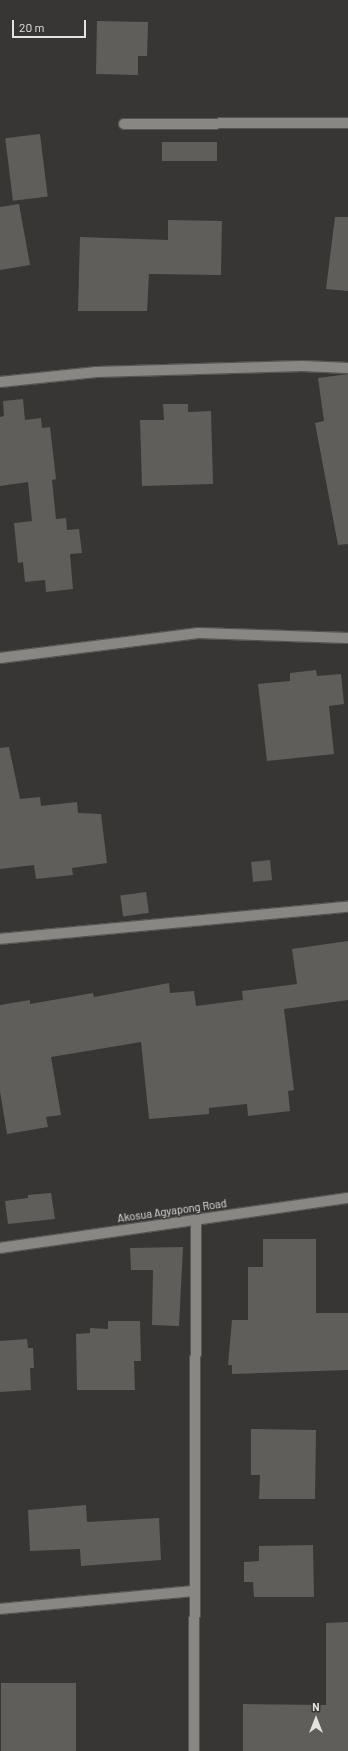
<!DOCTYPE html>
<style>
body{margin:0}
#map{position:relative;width:348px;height:1751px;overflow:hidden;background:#373634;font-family:Barlow,sans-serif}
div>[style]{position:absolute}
.building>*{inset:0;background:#5f5e5b;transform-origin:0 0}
.roads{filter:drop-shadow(1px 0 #565552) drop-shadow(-1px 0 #565552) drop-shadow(0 1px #565552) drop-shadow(0 -1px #565552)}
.minor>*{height:10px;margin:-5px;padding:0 5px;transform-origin:5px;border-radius:5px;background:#898784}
span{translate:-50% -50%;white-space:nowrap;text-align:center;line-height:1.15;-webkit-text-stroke:3px #373634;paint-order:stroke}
.street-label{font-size:11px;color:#e3e2e0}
.north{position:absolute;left:296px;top:1699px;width:40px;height:40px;-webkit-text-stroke:3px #373634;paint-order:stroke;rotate:0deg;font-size:11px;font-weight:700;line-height:16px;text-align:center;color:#e3e2e0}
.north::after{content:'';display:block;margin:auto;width:14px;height:18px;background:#e3e2e0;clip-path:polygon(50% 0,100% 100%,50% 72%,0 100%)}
.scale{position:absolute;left:12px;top:20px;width:74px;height:18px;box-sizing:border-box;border:2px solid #e3e2e0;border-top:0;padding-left:5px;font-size:12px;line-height:14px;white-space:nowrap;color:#e3e2e0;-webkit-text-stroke:3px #373634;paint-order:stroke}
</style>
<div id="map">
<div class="building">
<div style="clip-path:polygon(97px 21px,148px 22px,147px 56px,138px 56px,138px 75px,96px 74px)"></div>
<div style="left:40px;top:134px;width:63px;height:35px;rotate:83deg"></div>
<div style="left:162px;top:142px;width:55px;height:19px"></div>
<div style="clip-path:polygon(19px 204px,30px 265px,0 270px,0 207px)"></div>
<div style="clip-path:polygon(335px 217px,348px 217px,348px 291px,326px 289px)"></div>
<div style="clip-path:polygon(168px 220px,222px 221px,221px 275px,149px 274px,147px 311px,78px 311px,80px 237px,168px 240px)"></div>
<div style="clip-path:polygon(348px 374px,348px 544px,338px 545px,315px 423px,324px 421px,318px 378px)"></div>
<div style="clip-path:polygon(23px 399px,25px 420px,41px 418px,42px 428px,50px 427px,56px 479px,52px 480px,56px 519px,66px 518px,67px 530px,79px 529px,82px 553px,70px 554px,73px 589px,46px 592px,45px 580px,25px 582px,23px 562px,18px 563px,14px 523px,32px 521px,28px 482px,0 486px,0 417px,4px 416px,3px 401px)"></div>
<div style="clip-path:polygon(163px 404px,188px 404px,188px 412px,211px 411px,213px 484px,142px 486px,140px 420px,164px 420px)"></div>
<div style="clip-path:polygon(316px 670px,317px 676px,341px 674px,344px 704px,329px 706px,334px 754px,267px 761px,258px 684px,290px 681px,290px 673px)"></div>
<div style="clip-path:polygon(9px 747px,20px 799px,40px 797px,41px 806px,77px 802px,78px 813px,101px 814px,107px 863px,72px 868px,73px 875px,36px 879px,34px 865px,0 869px,0 748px)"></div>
<div style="left:270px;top:860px;width:20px;height:19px;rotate:84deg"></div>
<div style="left:146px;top:892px;width:21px;height:26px;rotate:82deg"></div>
<div style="clip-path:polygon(348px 941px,348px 1000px,284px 1009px,294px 1090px,288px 1091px,290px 1111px,248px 1116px,247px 1104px,209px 1108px,209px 1114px,149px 1119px,141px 1042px,51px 1057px,61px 1115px,46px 1117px,48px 1127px,7px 1134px,0 1091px,0 1005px,30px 1000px,30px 1004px,93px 993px,94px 997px,169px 983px,170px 993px,194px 991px,196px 1006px,243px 1000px,242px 991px,297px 984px,292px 949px)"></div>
<div style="clip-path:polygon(51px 1193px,55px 1219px,8px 1224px,5px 1201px,28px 1198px,28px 1195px)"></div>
<div style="clip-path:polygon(263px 1239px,316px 1239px,316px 1313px,348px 1313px,348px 1370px,232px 1374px,232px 1365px,228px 1365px,232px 1320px,248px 1320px,248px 1267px,263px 1267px)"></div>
<div style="clip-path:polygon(183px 1247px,179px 1326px,152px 1325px,153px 1270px,131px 1270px,130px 1248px)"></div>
<div style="clip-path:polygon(108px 1321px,140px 1321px,141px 1361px,134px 1361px,135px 1390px,77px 1390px,76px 1334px,90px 1333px,90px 1328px,108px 1329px)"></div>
<div style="clip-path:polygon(27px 1339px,28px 1348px,33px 1348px,34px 1368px,30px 1368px,31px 1390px,0 1392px,0 1341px)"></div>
<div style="clip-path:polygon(251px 1429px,316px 1430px,315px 1499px,259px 1499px,260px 1475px,251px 1475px)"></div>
<div style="clip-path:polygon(86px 1505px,87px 1522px,159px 1518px,161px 1560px,81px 1566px,80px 1549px,30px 1551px,28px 1510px)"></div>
<div style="clip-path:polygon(313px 1545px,314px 1597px,254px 1597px,253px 1582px,244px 1582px,244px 1562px,259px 1561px,259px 1546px)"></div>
<div style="clip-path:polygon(348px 1622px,348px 1751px,243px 1751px,243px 1704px,326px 1705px,326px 1623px)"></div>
<div style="left:1px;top:1683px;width:75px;height:68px"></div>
</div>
<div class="roads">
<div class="minor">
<div style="left:124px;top:124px;width:224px;rotate:-0.3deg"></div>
<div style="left:0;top:382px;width:97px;rotate:-5.9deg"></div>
<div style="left:96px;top:372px;width:206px;rotate:-1.7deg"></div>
<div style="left:302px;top:366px;width:46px;rotate:2.5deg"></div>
<div style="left:0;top:658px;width:200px;rotate:-7.2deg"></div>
<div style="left:198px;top:633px;width:150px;rotate:1.9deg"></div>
<div style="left:0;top:939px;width:349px;rotate:-5.3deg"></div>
<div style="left:0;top:1248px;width:352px;rotate:-8.2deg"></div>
<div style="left:0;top:1609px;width:195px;rotate:-5.3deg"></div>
<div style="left:194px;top:1751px;width:531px;rotate:-89.78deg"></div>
</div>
</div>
<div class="street-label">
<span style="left:172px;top:1211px;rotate:-8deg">Akosua Agyapong Road</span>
</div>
<div class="north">N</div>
<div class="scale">20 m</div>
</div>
